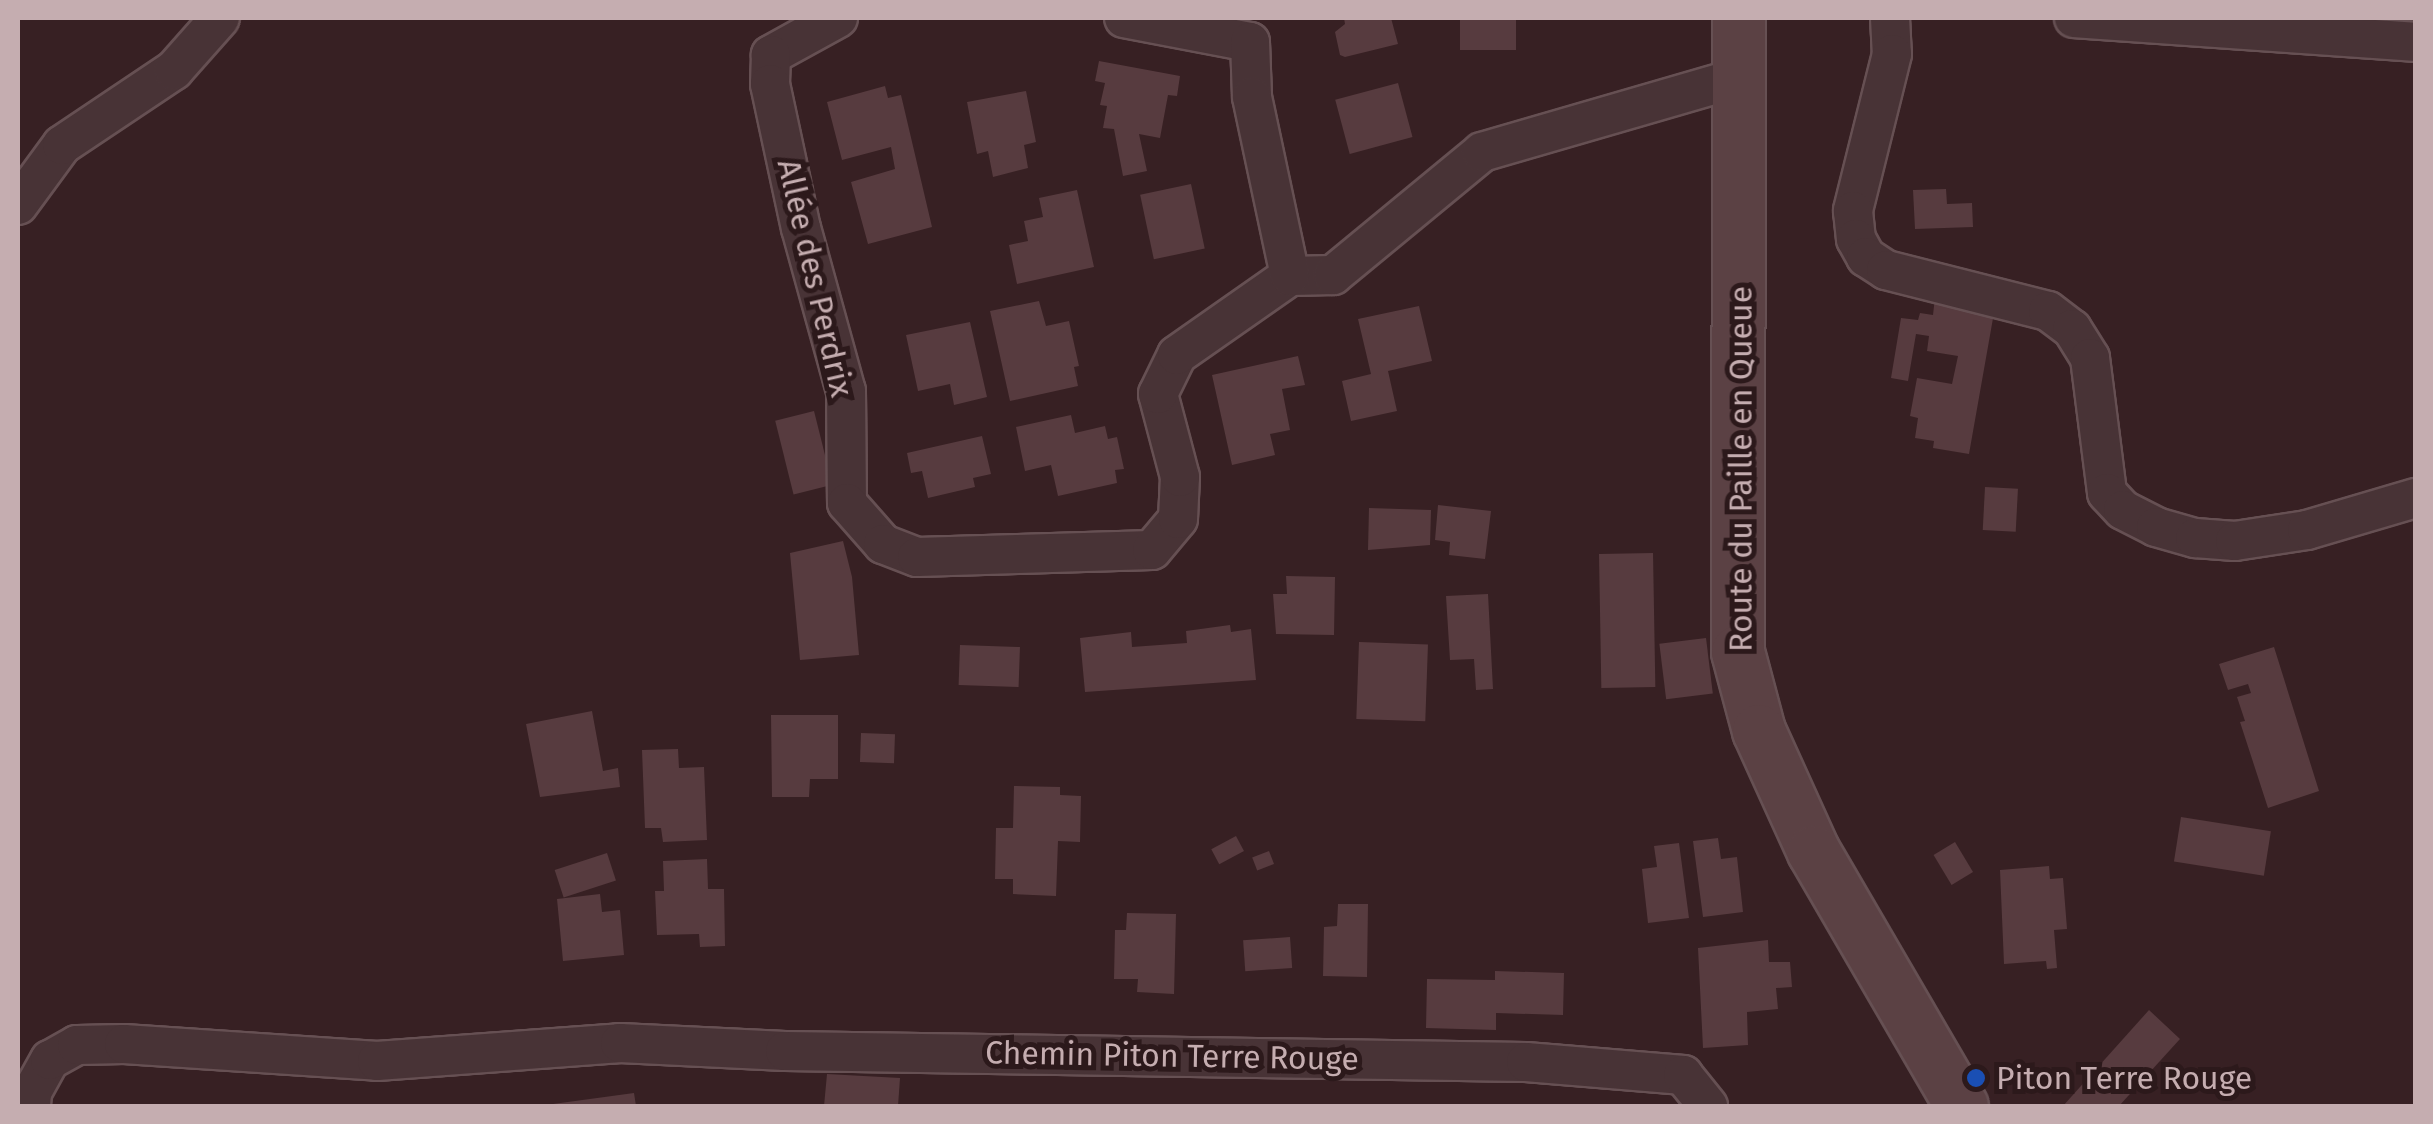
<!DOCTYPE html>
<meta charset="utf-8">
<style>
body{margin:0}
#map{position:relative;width:2433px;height:1124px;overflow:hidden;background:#372023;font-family:"Fira Sans",sans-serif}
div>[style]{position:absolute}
.building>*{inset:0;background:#573b3f;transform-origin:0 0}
.roads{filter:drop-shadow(2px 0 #665053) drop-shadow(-2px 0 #665053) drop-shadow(0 2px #665053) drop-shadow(0 -2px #665053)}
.minor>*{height:38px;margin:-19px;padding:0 19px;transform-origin:19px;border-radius:19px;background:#483336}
.secondary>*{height:52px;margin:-26px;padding:0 26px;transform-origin:26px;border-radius:26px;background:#5b4144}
.dots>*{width:28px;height:28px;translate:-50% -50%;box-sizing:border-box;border:5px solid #2c191b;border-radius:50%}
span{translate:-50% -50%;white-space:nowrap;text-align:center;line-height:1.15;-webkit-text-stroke:10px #2c191b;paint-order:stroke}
.street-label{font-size:32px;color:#c5adb0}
.poi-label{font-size:32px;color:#c5adb0}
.left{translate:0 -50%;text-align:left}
.frame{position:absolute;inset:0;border:20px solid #c5adb0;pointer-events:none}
</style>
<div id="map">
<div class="building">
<div style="clip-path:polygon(1344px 18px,1391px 18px,1398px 44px,1345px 57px,1340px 55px,1335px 32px,1345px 24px)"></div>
<div style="left:1460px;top:18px;width:56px;height:32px"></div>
<div style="clip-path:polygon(1099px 61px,1180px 76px,1177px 96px,1168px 95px,1160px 138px,1139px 134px,1147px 171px,1123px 176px,1114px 129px,1103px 128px,1107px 106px,1100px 105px,1105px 83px,1095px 81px)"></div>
<div style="left:1398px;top:83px;width:56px;height:65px;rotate:75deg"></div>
<div style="clip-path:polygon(885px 86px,888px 98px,901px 95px,932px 227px,868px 244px,851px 182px,895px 169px,891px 147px,842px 160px,827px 102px)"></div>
<div style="clip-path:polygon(1026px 91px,1036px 142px,1024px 145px,1028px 168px,993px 177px,988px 151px,977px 154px,967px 102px)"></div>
<div style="left:1191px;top:184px;width:66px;height:52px;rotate:78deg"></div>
<div style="clip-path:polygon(1946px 189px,1947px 204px,1972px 203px,1973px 227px,1915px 229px,1913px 190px)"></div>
<div style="clip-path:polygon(1077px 190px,1094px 267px,1017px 284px,1009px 245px,1028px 241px,1024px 221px,1043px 217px,1039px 198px)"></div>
<div style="clip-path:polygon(1935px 297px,1995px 307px,1969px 454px,1933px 448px,1934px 441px,1915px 438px,1918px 418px,1910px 416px,1917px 378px,1952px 384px,1958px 356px,1927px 351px,1929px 336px,1916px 334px,1908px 381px,1891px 378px,1901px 318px,1918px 320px,1920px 313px,1933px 315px)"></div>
<div style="clip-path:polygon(1039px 301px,1046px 326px,1069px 321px,1079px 366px,1074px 367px,1078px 386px,1010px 401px,990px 311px)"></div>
<div style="clip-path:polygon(1419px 306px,1432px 361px,1388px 371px,1397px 411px,1351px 421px,1342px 381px,1371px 374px,1358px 319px)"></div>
<div style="clip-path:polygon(970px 322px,987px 397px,954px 405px,950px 384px,918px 391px,906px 335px)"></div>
<div style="clip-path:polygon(1298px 356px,1305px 385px,1282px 389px,1290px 430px,1270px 434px,1275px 455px,1232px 465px,1212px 375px)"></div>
<div style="left:814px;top:411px;width:76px;height:40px;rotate:76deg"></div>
<div style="clip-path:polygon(1071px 415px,1075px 433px,1105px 426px,1108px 439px,1117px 437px,1124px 469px,1115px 470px,1117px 483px,1058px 496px,1051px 465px,1025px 471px,1016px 427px)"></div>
<div style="clip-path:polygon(982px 436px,991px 474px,973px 478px,975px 487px,928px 498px,922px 471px,911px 473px,907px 453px)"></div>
<div style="left:1985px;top:487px;width:33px;height:43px;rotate:3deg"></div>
<div style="clip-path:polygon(1438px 505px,1491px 511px,1485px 559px,1449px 555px,1450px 542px,1435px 540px)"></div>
<div style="clip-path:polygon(1369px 508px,1431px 510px,1430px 545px,1368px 550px)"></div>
<div style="clip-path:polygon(843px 541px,852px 577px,859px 655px,800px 660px,790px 553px)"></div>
<div style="left:1653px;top:553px;width:134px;height:54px;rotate:89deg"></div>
<div style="clip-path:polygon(1286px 576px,1335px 577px,1334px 635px,1276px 634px,1273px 594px,1287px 594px)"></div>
<div style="clip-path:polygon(1488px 594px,1493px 689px,1476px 690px,1474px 659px,1450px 660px,1446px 596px)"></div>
<div style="clip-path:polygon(1230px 625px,1231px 632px,1251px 629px,1256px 680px,1085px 692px,1080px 638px,1131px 632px,1132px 647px,1187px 643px,1186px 631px)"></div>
<div style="left:1706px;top:638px;width:56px;height:47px;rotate:83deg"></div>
<div style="left:1359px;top:642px;width:69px;height:77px;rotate:2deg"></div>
<div style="left:960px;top:645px;width:60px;height:40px;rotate:2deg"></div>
<div style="clip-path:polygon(2274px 647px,2319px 791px,2268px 808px,2240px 722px,2245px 721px,2237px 697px,2251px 693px,2248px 684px,2228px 690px,2219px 664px)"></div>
<div style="clip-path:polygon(592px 711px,603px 771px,618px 768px,620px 787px,540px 797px,526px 724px)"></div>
<div style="clip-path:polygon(771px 715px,838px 715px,838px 779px,810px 779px,809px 797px,772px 797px)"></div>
<div style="left:861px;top:733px;width:34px;height:29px;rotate:2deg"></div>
<div style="clip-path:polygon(678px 749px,679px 768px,704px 767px,707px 840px,663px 842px,661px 828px,645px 828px,642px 750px)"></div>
<div style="clip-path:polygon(1014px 786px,1060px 787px,1060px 795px,1081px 796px,1080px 842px,1058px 841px,1056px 896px,1013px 894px,1013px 879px,995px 879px,996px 828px,1013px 828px)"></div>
<div style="left:2181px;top:817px;width:91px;height:45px;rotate:9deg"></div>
<div style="left:1236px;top:836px;width:17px;height:28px;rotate:62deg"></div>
<div style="clip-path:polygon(1718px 838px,1721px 859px,1737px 857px,1743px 912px,1703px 917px,1693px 841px)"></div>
<div style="left:1955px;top:842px;width:35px;height:25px;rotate:59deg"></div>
<div style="clip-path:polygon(1679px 843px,1689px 918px,1648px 923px,1642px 869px,1657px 867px,1654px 846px)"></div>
<div style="left:1269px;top:851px;width:14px;height:18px;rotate:69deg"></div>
<div style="left:607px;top:853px;width:29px;height:55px;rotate:72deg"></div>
<div style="clip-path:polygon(707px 859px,708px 889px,724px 889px,725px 946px,700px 947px,699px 934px,657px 935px,655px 891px,664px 891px,663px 861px)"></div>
<div style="clip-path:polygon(2049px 866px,2050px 879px,2063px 878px,2067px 929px,2054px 930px,2057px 968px,2047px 969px,2046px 961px,2004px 964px,2000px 870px)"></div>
<div style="clip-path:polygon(600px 894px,602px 912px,620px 910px,624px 955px,563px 961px,557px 899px)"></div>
<div style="clip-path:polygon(1338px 904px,1368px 904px,1367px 977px,1323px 976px,1324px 927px,1337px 926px)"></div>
<div style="clip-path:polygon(1127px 913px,1176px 914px,1174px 994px,1137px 992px,1138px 979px,1114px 979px,1115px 930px,1126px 930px)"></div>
<div style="left:1290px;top:937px;width:31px;height:47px;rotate:86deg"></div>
<div style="clip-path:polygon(1768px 940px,1769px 962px,1790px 962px,1792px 987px,1776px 988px,1778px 1009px,1747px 1012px,1748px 1045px,1703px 1048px,1698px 948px)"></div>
<div style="clip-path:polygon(1495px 971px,1564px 973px,1563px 1015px,1496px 1013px,1496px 1030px,1426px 1028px,1427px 979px,1495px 980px)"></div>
<div style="clip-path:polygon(2149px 1010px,2180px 1039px,2119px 1106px,2063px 1106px)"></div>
<div style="clip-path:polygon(827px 1074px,900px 1078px,898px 1106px,824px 1106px)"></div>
<div style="clip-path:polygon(634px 1093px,636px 1106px,554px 1106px,553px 1104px)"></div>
</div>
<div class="roads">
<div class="minor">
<div style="left:838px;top:18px;width:77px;rotate:151.1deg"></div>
<div style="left:771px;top:55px;width:29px;rotate:92deg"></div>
<div style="left:770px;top:84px;width:147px;rotate:77.9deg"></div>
<div style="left:801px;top:228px;width:169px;rotate:74.6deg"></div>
<div style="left:846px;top:391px;width:112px;rotate:89.5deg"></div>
<div style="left:847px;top:503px;width:55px;rotate:48.7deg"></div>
<div style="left:883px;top:544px;width:36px;rotate:21deg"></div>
<div style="left:917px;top:557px;width:235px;rotate:-1.7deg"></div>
<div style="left:1152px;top:550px;width:40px;rotate:-50deg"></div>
<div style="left:1178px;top:519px;width:42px;rotate:-87.3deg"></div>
<div style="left:1180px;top:477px;width:86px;rotate:-104.8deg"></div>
<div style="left:1158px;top:394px;width:43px;rotate:-64deg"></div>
<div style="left:1177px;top:355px;width:138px;rotate:-35deg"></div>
<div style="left:1290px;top:276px;width:43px;rotate:-1.3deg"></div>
<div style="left:1333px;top:275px;width:193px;rotate:-39.5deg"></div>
<div style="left:1482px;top:152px;width:269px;rotate:-16.2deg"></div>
<div style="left:1124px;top:18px;width:128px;rotate:10.8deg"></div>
<div style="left:1250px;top:42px;width:55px;rotate:87.9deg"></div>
<div style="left:1252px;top:97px;width:183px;rotate:78deg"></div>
<div style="left:1890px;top:18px;width:36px;rotate:87deg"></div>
<div style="left:1892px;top:54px;width:162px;rotate:104deg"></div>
<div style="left:1853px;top:211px;width:28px;rotate:84deg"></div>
<div style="left:1856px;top:239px;width:21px;rotate:61deg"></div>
<div style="left:1866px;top:257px;width:24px;rotate:33deg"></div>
<div style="left:1886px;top:270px;width:167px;rotate:14.2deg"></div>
<div style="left:2048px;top:311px;width:30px;rotate:37deg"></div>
<div style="left:2072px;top:329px;width:34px;rotate:58deg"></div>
<div style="left:2090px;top:358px;width:136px;rotate:82.8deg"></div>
<div style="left:2107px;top:493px;width:23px;rotate:47deg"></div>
<div style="left:2123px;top:510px;width:37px;rotate:27deg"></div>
<div style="left:2156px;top:527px;width:41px;rotate:15.8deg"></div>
<div style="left:2195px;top:538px;width:40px;rotate:4.3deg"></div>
<div style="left:2235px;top:541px;width:73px;rotate:-8.7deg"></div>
<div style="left:2307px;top:530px;width:114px;rotate:-16.4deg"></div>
<div style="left:2074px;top:18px;width:343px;rotate:4deg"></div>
<div style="left:18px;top:205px;width:74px;rotate:-53.7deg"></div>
<div style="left:62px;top:145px;width:135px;rotate:-33.8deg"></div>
<div style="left:174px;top:70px;width:69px;rotate:-48.5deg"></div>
<div style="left:31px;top:1106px;width:14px;rotate:-86deg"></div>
<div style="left:32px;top:1092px;width:37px;rotate:-61deg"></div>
<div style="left:50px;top:1060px;width:31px;rotate:-29deg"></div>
<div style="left:77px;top:1045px;width:47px;rotate:-1.2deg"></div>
<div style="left:124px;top:1044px;width:254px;rotate:3.8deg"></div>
<div style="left:377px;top:1061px;width:244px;rotate:-4.2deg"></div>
<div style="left:620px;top:1043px;width:165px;rotate:2.8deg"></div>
<div style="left:785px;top:1051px;width:741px;rotate:0.85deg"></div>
<div style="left:1526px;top:1062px;width:158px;rotate:4.7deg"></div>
<div style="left:1683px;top:1075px;width:40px;rotate:51deg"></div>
</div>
<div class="secondary">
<div style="left:1739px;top:18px;width:634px;rotate:90.09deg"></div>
<div style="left:1738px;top:652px;width:82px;rotate:75.1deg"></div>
<div style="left:1759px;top:731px;width:133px;rotate:65.6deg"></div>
<div style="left:1814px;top:852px;width:294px;rotate:59.8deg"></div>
</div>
</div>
<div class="dots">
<div style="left:1976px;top:1078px;background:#1a4fb4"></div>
</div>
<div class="street-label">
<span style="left:815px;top:278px;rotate:77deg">Allée des Perdrix</span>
<span style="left:1741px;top:469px;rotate:-90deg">Route du Paille en Queue</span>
<span style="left:1172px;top:1056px;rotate:1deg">Chemin Piton Terre Rouge</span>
</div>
<div class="poi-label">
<span class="left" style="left:1996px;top:1078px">Piton Terre Rouge</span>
</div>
<div class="frame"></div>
</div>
